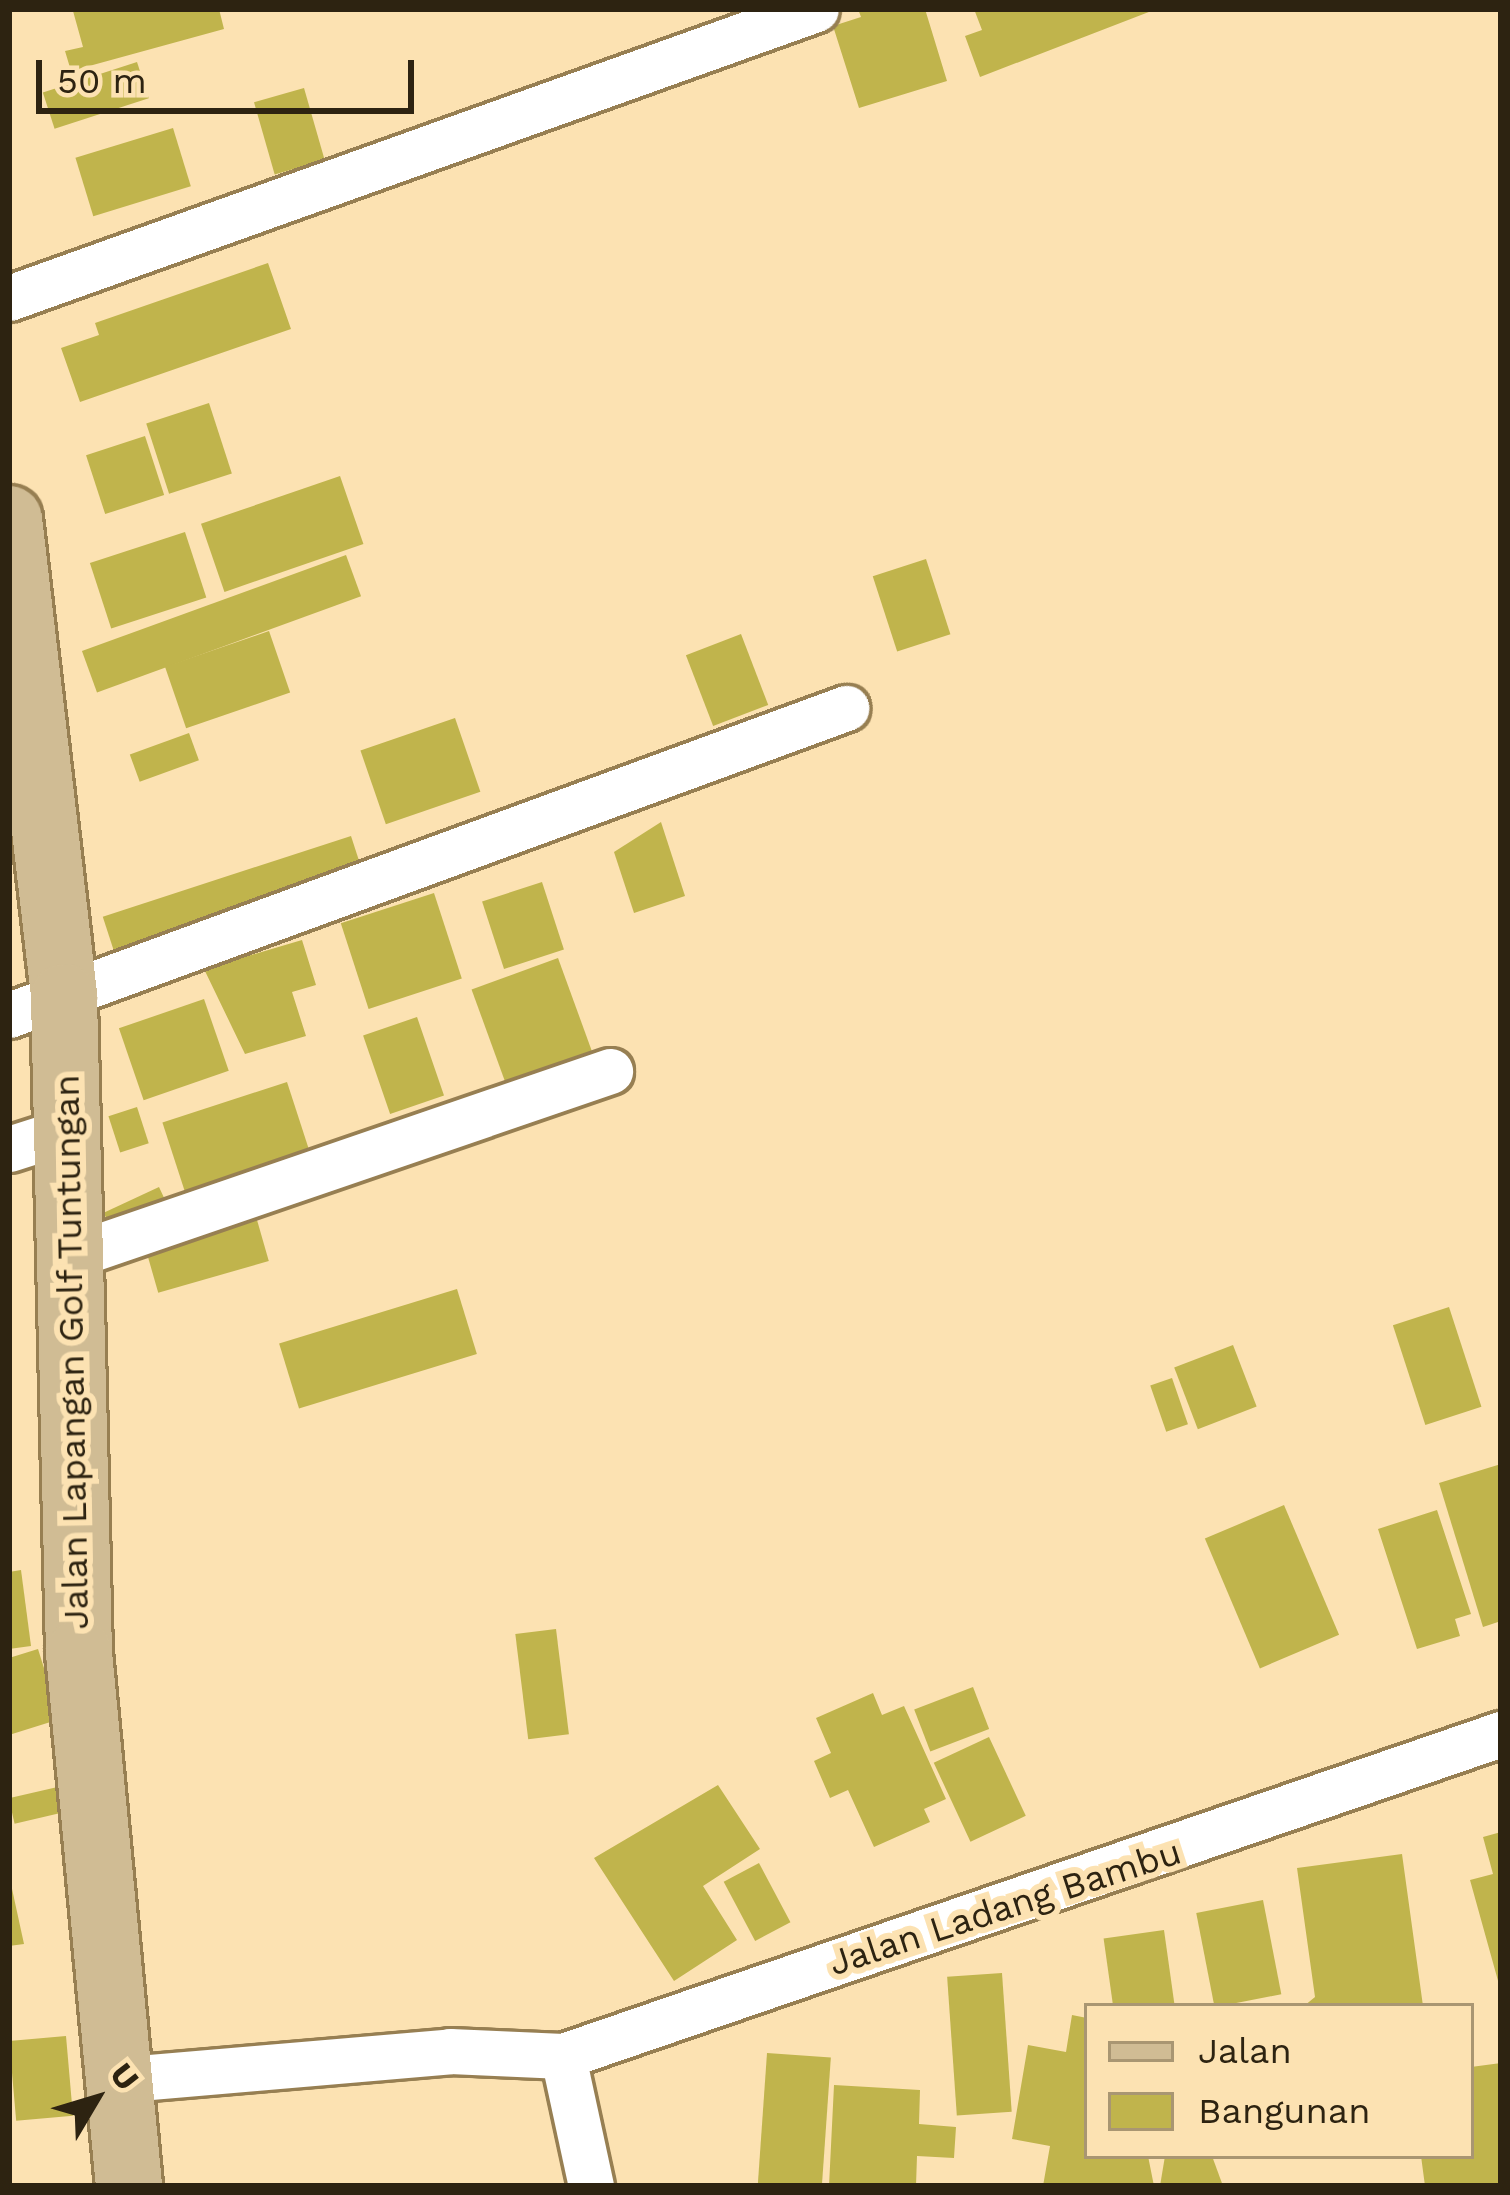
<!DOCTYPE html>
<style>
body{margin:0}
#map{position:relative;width:1510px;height:2195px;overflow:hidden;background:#fce2b2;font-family:"Work Sans",sans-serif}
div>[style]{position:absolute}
.building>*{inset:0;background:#c0b44c;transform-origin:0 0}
.roads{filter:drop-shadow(3px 0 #977f52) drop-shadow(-3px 0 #977f52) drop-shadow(0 3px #977f52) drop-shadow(0 -3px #977f52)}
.minor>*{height:45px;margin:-22.5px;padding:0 22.5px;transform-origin:22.5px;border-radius:22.5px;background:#fff}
.primary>*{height:66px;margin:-33px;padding:0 33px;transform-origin:33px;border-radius:33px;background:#d0bc94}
span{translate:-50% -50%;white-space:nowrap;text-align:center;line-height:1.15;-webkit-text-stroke:12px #fce2b2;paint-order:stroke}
.street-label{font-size:36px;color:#2d2311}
.frame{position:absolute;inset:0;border:12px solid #2d2311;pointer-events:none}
.legend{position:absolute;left:1084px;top:2003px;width:390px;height:156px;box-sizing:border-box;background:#fce2b2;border:3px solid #a99672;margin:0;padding:15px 21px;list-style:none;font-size:36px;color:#2d2311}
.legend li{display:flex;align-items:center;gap:24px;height:60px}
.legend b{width:60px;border:3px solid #a99672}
.north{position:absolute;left:36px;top:2039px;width:120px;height:120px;-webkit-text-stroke:9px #fce2b2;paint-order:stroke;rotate:52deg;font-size:33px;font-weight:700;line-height:48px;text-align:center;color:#2d2311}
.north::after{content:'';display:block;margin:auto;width:42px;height:54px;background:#2d2311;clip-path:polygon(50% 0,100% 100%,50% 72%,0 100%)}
.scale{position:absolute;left:36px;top:60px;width:378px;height:54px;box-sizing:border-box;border:6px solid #2d2311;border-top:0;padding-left:15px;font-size:36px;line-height:42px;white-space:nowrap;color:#2d2311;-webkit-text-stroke:9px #fce2b2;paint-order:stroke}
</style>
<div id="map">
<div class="building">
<div style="clip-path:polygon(219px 9px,224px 29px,71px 71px,65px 51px,83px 47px,73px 11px)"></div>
<div style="clip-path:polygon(858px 9px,925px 9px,947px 81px,859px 108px,833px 26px,861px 17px)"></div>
<div style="clip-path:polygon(974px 9px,1154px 9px,1154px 10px,980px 77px,965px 36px,982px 30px)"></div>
<div style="left:137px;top:62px;width:38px;height:99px;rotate:72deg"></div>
<div style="left:304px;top:88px;width:75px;height:52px;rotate:74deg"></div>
<div style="left:173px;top:128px;width:61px;height:102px;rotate:73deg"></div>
<div style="clip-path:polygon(268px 263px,291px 329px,80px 402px,61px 348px,99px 335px,95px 323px)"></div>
<div style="left:209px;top:403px;width:74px;height:66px;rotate:72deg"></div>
<div style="left:145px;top:436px;width:62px;height:62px;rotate:72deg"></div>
<div style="left:340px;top:476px;width:72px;height:147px;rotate:71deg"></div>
<div style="left:185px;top:532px;width:69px;height:100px;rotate:72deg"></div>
<div style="left:346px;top:555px;width:44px;height:281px;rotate:70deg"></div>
<div style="left:926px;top:559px;width:79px;height:56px;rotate:72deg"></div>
<div style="left:269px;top:631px;width:65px;height:110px;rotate:71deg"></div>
<div style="left:741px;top:634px;width:76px;height:59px;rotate:69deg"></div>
<div style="left:455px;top:718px;width:78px;height:100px;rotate:71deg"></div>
<div style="left:189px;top:733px;width:29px;height:63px;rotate:70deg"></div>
<div style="clip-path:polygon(661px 822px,685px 896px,634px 913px,614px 852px)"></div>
<div style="left:351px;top:836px;width:36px;height:261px;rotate:72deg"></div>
<div style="left:542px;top:882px;width:71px;height:63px;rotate:72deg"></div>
<div style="left:434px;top:893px;width:90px;height:98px;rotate:72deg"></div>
<div style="clip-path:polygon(302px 940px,316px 985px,292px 992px,306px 1036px,245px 1054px,204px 969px)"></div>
<div style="left:558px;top:958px;width:109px;height:92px;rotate:70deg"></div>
<div style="left:204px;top:999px;width:76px;height:90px;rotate:71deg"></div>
<div style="left:417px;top:1017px;width:83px;height:57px;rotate:71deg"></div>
<div style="left:287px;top:1082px;width:81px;height:131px;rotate:72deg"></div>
<div style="left:137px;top:1107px;width:38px;height:30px;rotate:72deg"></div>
<div style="left:159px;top:1187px;width:26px;height:61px;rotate:65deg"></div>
<div style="left:255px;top:1213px;width:50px;height:115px;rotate:74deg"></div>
<div style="left:457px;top:1289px;width:68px;height:186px;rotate:73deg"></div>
<div style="left:1449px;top:1307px;width:105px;height:59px;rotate:72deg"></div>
<div style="left:1233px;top:1345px;width:66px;height:63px;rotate:69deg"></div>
<div style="left:1172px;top:1378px;width:49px;height:23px;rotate:71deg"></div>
<div style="clip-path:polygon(1501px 1464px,1501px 1621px,1483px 1627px,1439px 1483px)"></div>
<div style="left:1284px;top:1505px;width:141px;height:86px;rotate:67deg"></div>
<div style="clip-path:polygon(1437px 1510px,1471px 1614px,1455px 1619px,1460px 1636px,1417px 1649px,1378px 1529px)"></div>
<div style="clip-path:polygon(21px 1570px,31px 1646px,9px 1649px,9px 1572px)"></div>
<div style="left:556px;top:1629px;width:106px;height:41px;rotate:83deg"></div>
<div style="clip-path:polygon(38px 1649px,60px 1719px,9px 1735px,9px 1658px)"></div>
<div style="left:973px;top:1687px;width:45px;height:63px;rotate:69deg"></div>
<div style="clip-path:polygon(873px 1693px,882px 1715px,904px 1706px,946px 1799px,924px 1809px,930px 1822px,874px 1847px,848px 1790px,830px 1798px,814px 1761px,831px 1753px,816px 1718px)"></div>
<div style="left:989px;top:1737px;width:87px;height:61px;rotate:65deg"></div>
<div style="left:75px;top:1783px;width:26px;height:68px;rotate:77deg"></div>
<div style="clip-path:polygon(718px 1785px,760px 1849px,703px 1886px,737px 1940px,674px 1981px,594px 1858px)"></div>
<div style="clip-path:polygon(1501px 1832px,1501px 1988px,1500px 1988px,1470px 1880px,1493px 1874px,1483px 1837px)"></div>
<div style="clip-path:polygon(1402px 1854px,1423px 2006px,1304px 2006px,1315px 1997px,1297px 1868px)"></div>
<div style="left:759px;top:1863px;width:67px;height:40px;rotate:62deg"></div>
<div style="clip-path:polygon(9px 1875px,24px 1944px,9px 1946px)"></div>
<div style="left:1263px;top:1900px;width:96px;height:68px;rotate:79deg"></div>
<div style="left:1164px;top:1930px;width:77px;height:61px;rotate:82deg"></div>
<div style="left:1002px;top:1973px;width:139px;height:55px;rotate:86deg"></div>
<div style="clip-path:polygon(1072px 2015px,1087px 2018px,1087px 2156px,1148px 2156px,1154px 2186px,1043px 2186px,1050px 2146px,1012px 2139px,1028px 2045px,1066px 2052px)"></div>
<div style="left:66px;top:2036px;width:80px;height:57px;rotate:85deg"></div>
<div style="left:767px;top:2053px;width:64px;height:133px;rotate:4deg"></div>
<div style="clip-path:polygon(1501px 2063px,1501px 2186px,1425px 2186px,1421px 2156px,1471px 2156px,1471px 2067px)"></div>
<div style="clip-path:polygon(834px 2085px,920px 2090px,919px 2124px,956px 2127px,954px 2158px,917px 2156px,916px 2186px,829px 2186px)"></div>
<div style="clip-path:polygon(1165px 2156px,1212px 2156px,1223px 2186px,1160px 2186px)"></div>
</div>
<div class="roads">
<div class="minor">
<div style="left:9px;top:298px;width:857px;rotate:-19.7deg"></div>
<div style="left:9px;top:1015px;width:892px;rotate:-20.14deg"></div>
<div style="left:9px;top:1149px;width:59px;rotate:-17.8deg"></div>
<div style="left:71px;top:1256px;width:570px;rotate:-18.94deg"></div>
<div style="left:115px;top:2080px;width:336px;rotate:-4.9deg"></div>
<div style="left:450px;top:2051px;width:113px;rotate:2.5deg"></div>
<div style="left:591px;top:2186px;width:133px;rotate:-102.2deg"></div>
<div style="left:563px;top:2056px;width:992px;rotate:-18.95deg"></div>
</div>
<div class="primary">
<div style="left:9px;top:519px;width:481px;rotate:83.4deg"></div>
<div style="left:64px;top:997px;width:656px;rotate:88.69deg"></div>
<div style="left:79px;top:1653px;width:535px;rotate:84.64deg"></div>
</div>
</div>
<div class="street-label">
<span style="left:72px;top:1352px;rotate:-91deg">Jalan Lapangan Golf Tuntungan</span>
<span style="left:1005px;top:1908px;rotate:-18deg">Jalan Ladang Bambu</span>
</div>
<div class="frame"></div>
<ul class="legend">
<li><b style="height:15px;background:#d0bc94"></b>Jalan</li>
<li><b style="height:33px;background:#c0b44c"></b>Bangunan</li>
</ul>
<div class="north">U</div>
<div class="scale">50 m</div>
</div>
